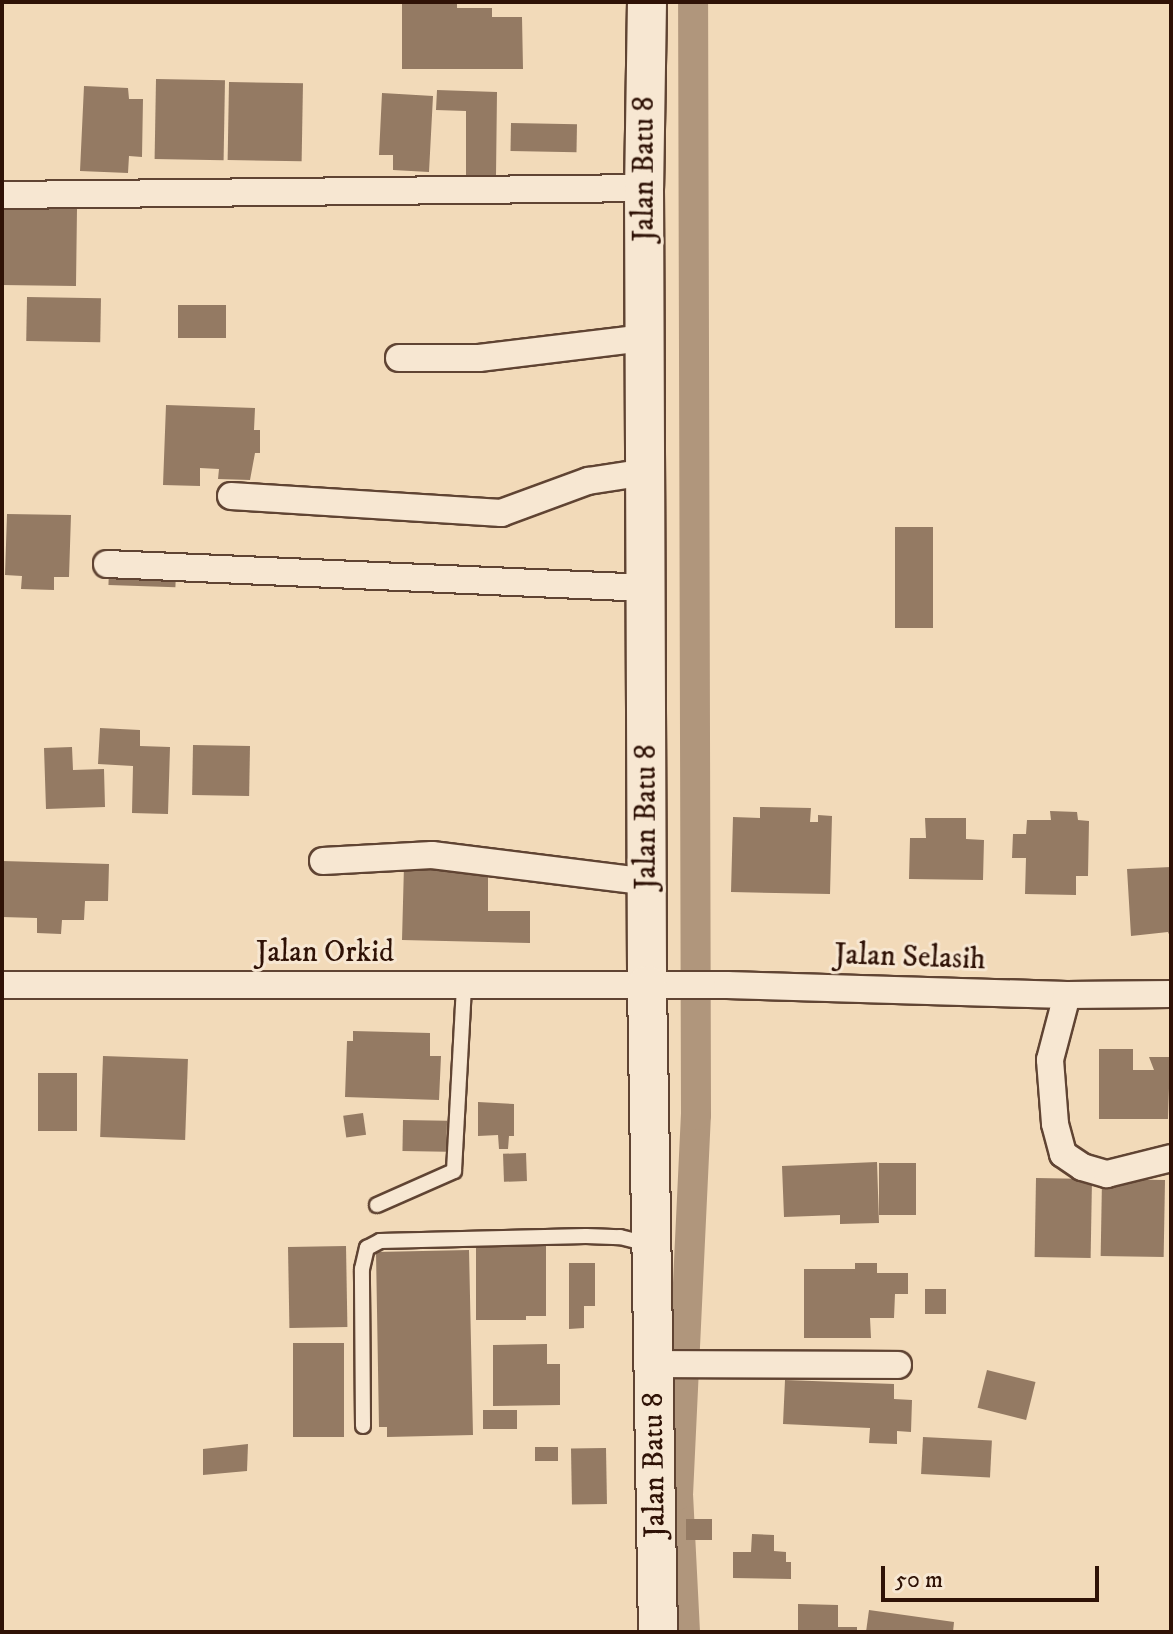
<!DOCTYPE html>
<style>
body{margin:0}
#map{position:relative;width:1173px;height:1634px;overflow:hidden;background:#f2dab9;font-family:"IM FELL DW Pica",serif}
div>[style]{position:absolute}
.canal>*{height:30px;margin:-15px;padding:0 15px;transform-origin:15px;border-radius:15px;background:#b0967c}
.building>*{inset:0;background:#947a63;transform-origin:0 0}
.roads{filter:drop-shadow(2px 0 #604433) drop-shadow(-2px 0 #604433) drop-shadow(0 2px #604433) drop-shadow(0 -2px #604433)}
.lane>*{height:14px;margin:-7px;padding:0 7px;transform-origin:7px;border-radius:7px;background:#f7e7d2}
.street>*{height:26px;margin:-13px;padding:0 13px;transform-origin:13px;border-radius:13px;background:#f7e7d2}
.secondary>*{height:38px;margin:-19px;padding:0 19px;transform-origin:19px;border-radius:19px;background:#f7e7d2}
span{translate:-50% -50%;white-space:nowrap;text-align:center;line-height:1.15;-webkit-text-stroke:6px #f7e7d2;paint-order:stroke}
.street-label{font-size:30px;color:#2f1206}
.frame{position:absolute;inset:0;border:4px solid #2f1206;pointer-events:none}
.scale{position:absolute;left:881px;top:1566px;width:218px;height:36px;box-sizing:border-box;border:4px solid #2f1206;border-top:0;padding-left:10px;font-size:24px;line-height:28px;white-space:nowrap;color:#2f1206;-webkit-text-stroke:6px #f7e7d2;paint-order:stroke}
</style>
<div id="map">
<div class="canal">
<div style="left:685px;top:1632px;width:137px;rotate:-92.9deg"></div>
<div style="left:678px;top:1495px;width:380px;rotate:-87.3deg"></div>
<div style="left:696px;top:1115px;width:1113px;rotate:-90.15deg"></div>
</div>
<div class="building">
<div style="clip-path:polygon(402px 2px,457px 2px,457px 8px,492px 8px,492px 17px,522px 17px,523px 69px,402px 69px)"></div>
<div style="left:156px;top:79px;width:69px;height:80px;rotate:1deg"></div>
<div style="left:229px;top:82px;width:74px;height:78px;rotate:1deg"></div>
<div style="clip-path:polygon(84px 86px,128px 88px,129px 99px,143px 99px,142px 157px,129px 156px,128px 173px,80px 171px)"></div>
<div style="clip-path:polygon(437px 90px,497px 92px,496px 176px,466px 175px,466px 111px,436px 110px)"></div>
<div style="clip-path:polygon(382px 93px,433px 96px,429px 172px,393px 170px,393px 155px,379px 155px)"></div>
<div style="left:511px;top:123px;width:66px;height:28px;rotate:1deg"></div>
<div style="clip-path:polygon(28px 199px,58px 200px,58px 208px,77px 209px,76px 286px,2px 285px,2px 210px,28px 210px)"></div>
<div style="left:27px;top:297px;width:74px;height:44px;rotate:1deg"></div>
<div style="left:178px;top:305px;width:48px;height:33px"></div>
<div style="clip-path:polygon(166px 405px,255px 408px,254px 430px,260px 430px,260px 453px,255px 453px,250px 480px,218px 479px,219px 469px,200px 468px,200px 486px,163px 485px)"></div>
<div style="clip-path:polygon(7px 514px,71px 515px,69px 577px,54px 577px,54px 590px,21px 589px,22px 576px,5px 575px)"></div>
<div style="left:895px;top:527px;width:38px;height:101px"></div>
<div style="left:109px;top:569px;width:67px;height:16px;rotate:2deg"></div>
<div style="clip-path:polygon(100px 728px,140px 730px,140px 746px,170px 747px,168px 814px,132px 813px,133px 766px,98px 764px)"></div>
<div style="left:193px;top:745px;width:57px;height:50px;rotate:1deg"></div>
<div style="clip-path:polygon(72px 747px,73px 770px,104px 769px,105px 807px,46px 809px,44px 748px)"></div>
<div style="clip-path:polygon(760px 807px,811px 808px,810px 822px,818px 822px,818px 815px,832px 816px,830px 894px,731px 892px,733px 817px,760px 818px)"></div>
<div style="clip-path:polygon(1050px 811px,1077px 812px,1078px 820px,1089px 821px,1088px 876px,1076px 876px,1076px 895px,1025px 894px,1026px 858px,1012px 858px,1013px 834px,1026px 834px,1027px 820px,1051px 820px)"></div>
<div style="clip-path:polygon(925px 818px,966px 818px,966px 839px,984px 840px,983px 880px,909px 879px,910px 838px,926px 838px)"></div>
<div style="clip-path:polygon(2px 861px,109px 864px,108px 901px,85px 901px,84px 920px,62px 920px,61px 934px,37px 933px,37px 918px,2px 917px)"></div>
<div style="clip-path:polygon(404px 865px,488px 866px,488px 911px,530px 911px,530px 943px,402px 940px)"></div>
<div style="clip-path:polygon(1171px 867px,1171px 939px,1168px 932px,1131px 936px,1127px 869px)"></div>
<div style="clip-path:polygon(353px 1031px,430px 1033px,430px 1056px,441px 1056px,439px 1100px,345px 1097px,347px 1041px,353px 1041px)"></div>
<div style="clip-path:polygon(1099px 1049px,1133px 1049px,1133px 1070px,1154px 1070px,1149px 1057px,1170px 1057px,1168px 1119px,1099px 1119px)"></div>
<div style="left:103px;top:1056px;width:85px;height:81px;rotate:2deg"></div>
<div style="left:38px;top:1073px;width:39px;height:58px"></div>
<div style="clip-path:polygon(478px 1102px,514px 1104px,514px 1136px,509px 1136px,508px 1149px,499px 1149px,498px 1135px,478px 1136px)"></div>
<div style="left:363px;top:1113px;width:22px;height:20px;rotate:82deg"></div>
<div style="left:403px;top:1120px;width:44px;height:31px;rotate:1deg"></div>
<div style="left:526px;top:1153px;width:28px;height:23px;rotate:88deg"></div>
<div style="clip-path:polygon(877px 1162px,879px 1223px,840px 1224px,840px 1215px,784px 1217px,782px 1166px)"></div>
<div style="left:879px;top:1163px;width:37px;height:52px"></div>
<div style="left:1092px;top:1179px;width:79px;height:56px;rotate:91deg"></div>
<div style="left:1165px;top:1180px;width:77px;height:63px;rotate:91deg"></div>
<div style="clip-path:polygon(476px 1245px,546px 1246px,546px 1316px,526px 1316px,526px 1320px,476px 1320px)"></div>
<div style="left:346px;top:1246px;width:81px;height:58px;rotate:89deg"></div>
<div style="clip-path:polygon(469px 1250px,473px 1435px,387px 1437px,387px 1427px,379px 1427px,376px 1252px)"></div>
<div style="clip-path:polygon(569px 1263px,595px 1263px,595px 1306px,584px 1306px,584px 1328px,569px 1329px)"></div>
<div style="clip-path:polygon(855px 1263px,877px 1263px,877px 1273px,908px 1273px,908px 1294px,895px 1294px,894px 1318px,870px 1318px,871px 1338px,804px 1338px,804px 1269px,855px 1269px)"></div>
<div style="left:925px;top:1289px;width:21px;height:25px"></div>
<div style="left:293px;top:1343px;width:51px;height:94px"></div>
<div style="clip-path:polygon(547px 1344px,547px 1364px,560px 1364px,560px 1405px,493px 1406px,493px 1345px)"></div>
<div style="left:987px;top:1370px;width:50px;height:39px;rotate:14deg"></div>
<div style="clip-path:polygon(785px 1380px,894px 1384px,894px 1399px,912px 1400px,911px 1432px,897px 1431px,897px 1444px,869px 1443px,870px 1428px,783px 1424px)"></div>
<div style="left:483px;top:1410px;width:34px;height:19px"></div>
<div style="left:923px;top:1437px;width:69px;height:37px;rotate:3deg"></div>
<div style="clip-path:polygon(248px 1444px,247px 1471px,203px 1475px,203px 1449px)"></div>
<div style="left:535px;top:1447px;width:23px;height:14px"></div>
<div style="left:606px;top:1448px;width:56px;height:35px;rotate:89deg"></div>
<div style="left:712px;top:1519px;width:21px;height:26px;rotate:90deg"></div>
<div style="clip-path:polygon(752px 1534px,774px 1535px,774px 1551px,786px 1552px,786px 1562px,791px 1562px,791px 1579px,733px 1578px,733px 1552px,751px 1552px)"></div>
<div style="clip-path:polygon(798px 1604px,838px 1605px,838px 1627px,857px 1627px,857px 1632px,798px 1632px)"></div>
<div style="clip-path:polygon(869px 1610px,954px 1622px,953px 1632px,866px 1632px)"></div>
</div>
<div class="roads">
<div class="lane">
<div style="left:377px;top:1205px;width:84px;rotate:-23.8deg"></div>
<div style="left:454px;top:1171px;width:186px;rotate:-86.9deg"></div>
<div style="left:363px;top:1426px;width:157px;rotate:-90.4deg"></div>
<div style="left:362px;top:1269px;width:22px;rotate:-77deg"></div>
<div style="left:367px;top:1248px;width:15px;rotate:-28deg"></div>
<div style="left:380px;top:1241px;width:206px;rotate:-1.4deg"></div>
<div style="left:586px;top:1236px;width:34px;rotate:2deg"></div>
<div style="left:620px;top:1237px;width:32px;rotate:14deg"></div>
</div>
<div class="street">
<div style="left:2px;top:195px;width:642px;rotate:-0.62deg"></div>
<div style="left:399px;top:358px;width:80px"></div>
<div style="left:479px;top:358px;width:167px;rotate:-6.9deg"></div>
<div style="left:231px;top:496px;width:271px;rotate:3.6deg"></div>
<div style="left:501px;top:513px;width:93px;rotate:-20.2deg"></div>
<div style="left:588px;top:481px;width:59px;rotate:-8.8deg"></div>
<div style="left:107px;top:564px;width:541px;rotate:2.54deg"></div>
<div style="left:323px;top:861px;width:109px;rotate:-3.2deg"></div>
<div style="left:432px;top:855px;width:218px;rotate:7.1deg"></div>
<div style="left:2px;top:985px;width:725px"></div>
<div style="left:727px;top:985px;width:340px;rotate:1.7deg"></div>
<div style="left:1067px;top:995px;width:104px;rotate:-0.6deg"></div>
<div style="left:1067px;top:995px;width:67px;rotate:104.7deg"></div>
<div style="left:1050px;top:1060px;width:64px;rotate:85.5deg"></div>
<div style="left:1055px;top:1124px;width:31px;rotate:75deg"></div>
<div style="left:1063px;top:1154px;width:23px;rotate:34deg"></div>
<div style="left:1082px;top:1167px;width:26px;rotate:16deg"></div>
<div style="left:1107px;top:1174px;width:66px;rotate:-14deg"></div>
<div style="left:654px;top:1364px;width:244px;rotate:0.2deg"></div>
</div>
<div class="secondary">
<div style="left:647px;top:2px;width:186px;rotate:90.9deg"></div>
<div style="left:644px;top:188px;width:797px;rotate:89.78deg"></div>
<div style="left:647px;top:985px;width:647px;rotate:89.03deg"></div>
</div>
</div>
<div class="street-label">
<span style="left:645px;top:169px;rotate:-90deg">Jalan Batu 8</span>
<span style="left:647px;top:817px;rotate:-90deg">Jalan Batu 8</span>
<span style="left:325px;top:953px">Jalan Orkid</span>
<span style="left:910px;top:958px;rotate:2deg">Jalan Selasih</span>
<span style="left:655px;top:1465px;rotate:-91deg">Jalan Batu 8</span>
</div>
<div class="frame"></div>
<div class="scale">50 m</div>
</div>
